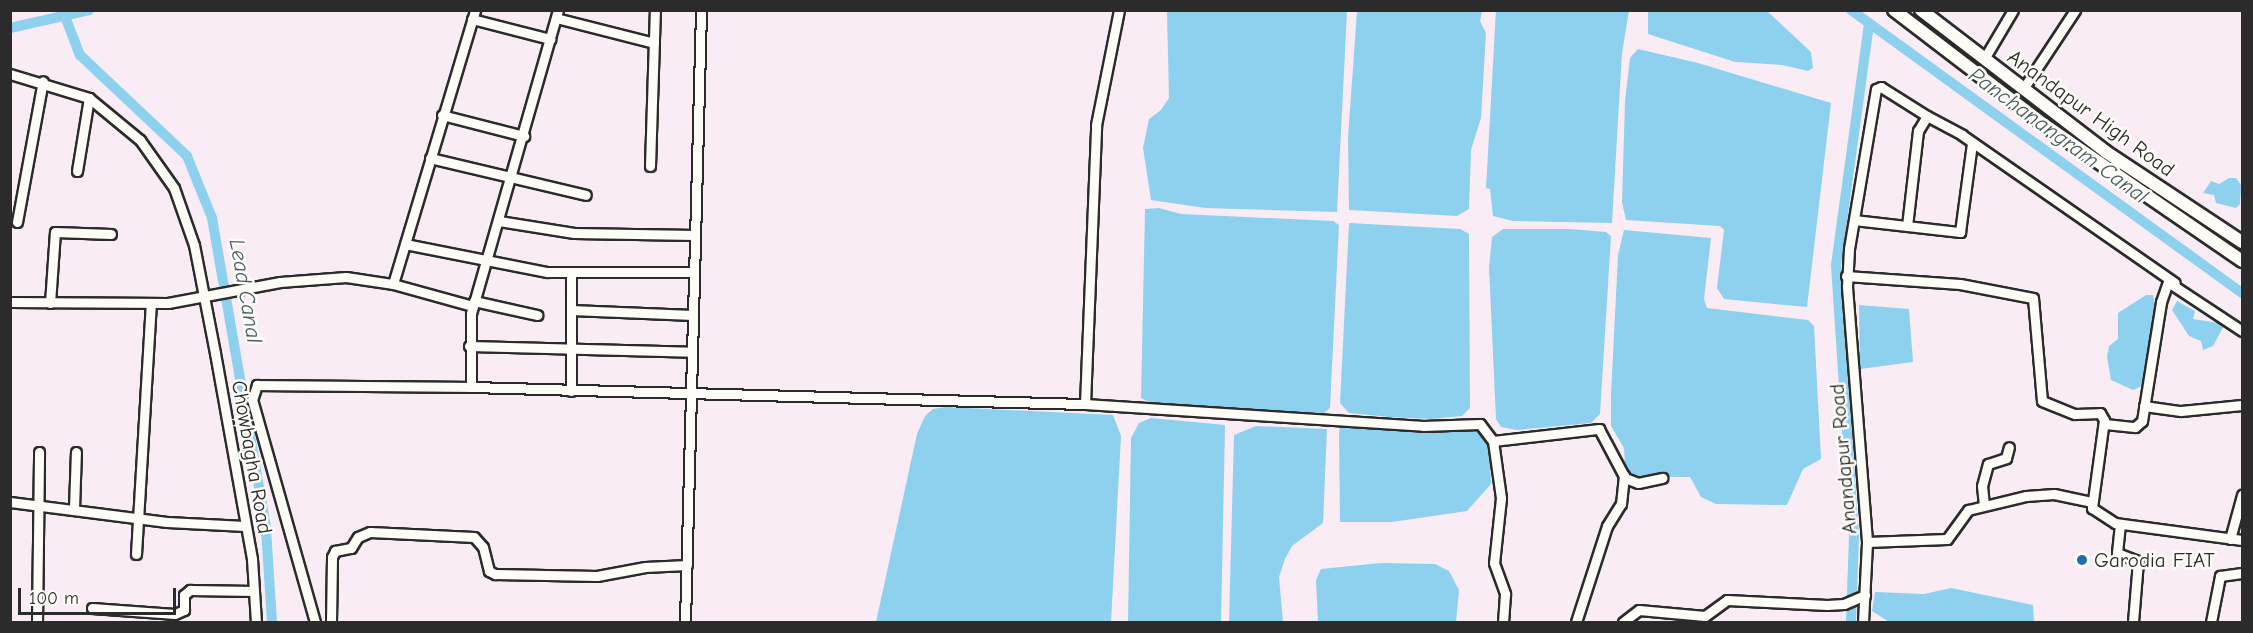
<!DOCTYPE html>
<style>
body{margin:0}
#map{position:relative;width:2253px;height:633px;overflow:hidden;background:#f9ecf5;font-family:"Comic Neue",sans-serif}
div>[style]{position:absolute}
.water>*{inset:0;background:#8ed1ef}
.canal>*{height:10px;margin:-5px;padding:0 5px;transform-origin:5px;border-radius:5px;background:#8ed1ef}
.roads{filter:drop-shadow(2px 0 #2b2b2b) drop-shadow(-2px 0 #2b2b2b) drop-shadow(0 2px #2b2b2b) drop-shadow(0 -2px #2b2b2b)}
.street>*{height:9px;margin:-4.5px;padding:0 4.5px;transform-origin:4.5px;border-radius:4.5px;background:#fdfcf7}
.secondary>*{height:12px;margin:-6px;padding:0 6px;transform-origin:6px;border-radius:6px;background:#fdfcf7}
.dots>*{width:16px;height:16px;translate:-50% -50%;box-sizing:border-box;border:3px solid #fdfcf7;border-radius:50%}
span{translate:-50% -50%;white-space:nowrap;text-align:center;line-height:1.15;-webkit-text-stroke:5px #fdfcf7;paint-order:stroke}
.street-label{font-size:21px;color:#2b2b2b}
.poi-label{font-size:21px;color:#2b2b2b}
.left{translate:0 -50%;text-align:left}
.water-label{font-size:22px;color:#495d66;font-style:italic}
.frame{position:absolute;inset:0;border:12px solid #2b2b2b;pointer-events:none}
.scale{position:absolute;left:18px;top:588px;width:158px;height:27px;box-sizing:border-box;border:3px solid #2b2b2b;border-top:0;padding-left:8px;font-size:18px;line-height:21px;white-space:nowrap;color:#2b2b2b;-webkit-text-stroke:4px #fdfcf7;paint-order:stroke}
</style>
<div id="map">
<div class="water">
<div style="clip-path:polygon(1496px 10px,1629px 11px,1622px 53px,1612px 223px,1513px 221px,1493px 216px,1490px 189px,1486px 188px)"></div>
<div style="clip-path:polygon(1167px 11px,1347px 11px,1337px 212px,1205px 208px,1151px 200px,1143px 148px,1149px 119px,1161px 110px,1169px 98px)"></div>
<div style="clip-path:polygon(1357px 11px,1482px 11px,1480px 21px,1486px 33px,1481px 118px,1471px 150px,1469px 209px,1457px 216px,1349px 210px,1348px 138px)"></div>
<div style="clip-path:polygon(1648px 11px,1767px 11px,1811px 52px,1813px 68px,1808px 71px,1782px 65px,1735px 62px,1648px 34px)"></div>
<div style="clip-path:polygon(1638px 49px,1698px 63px,1831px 103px,1807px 307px,1724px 299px,1717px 288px,1724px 230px,1720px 226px,1626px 220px,1622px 202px,1625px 101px,1630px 58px)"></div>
<div style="clip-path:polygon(2229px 178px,2236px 178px,2241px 185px,2240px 204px,2236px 208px,2216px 203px,2214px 195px,2203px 193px,2211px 181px,2219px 184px)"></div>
<div style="clip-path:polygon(1159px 208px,1181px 214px,1333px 221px,1339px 225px,1330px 408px,1324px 413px,1153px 404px,1141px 398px,1145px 209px)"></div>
<div style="clip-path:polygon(1349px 223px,1460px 229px,1469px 234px,1470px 408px,1462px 416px,1431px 419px,1389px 417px,1349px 413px,1340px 403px)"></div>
<div style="clip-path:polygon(1503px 229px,1570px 229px,1606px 232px,1611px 236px,1600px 414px,1591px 423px,1517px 430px,1501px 427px,1496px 419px,1489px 267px,1492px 237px)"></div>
<div style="clip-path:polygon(1624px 230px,1711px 238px,1704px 299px,1707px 308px,1808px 320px,1814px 326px,1821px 459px,1803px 469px,1787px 505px,1716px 504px,1701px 497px,1690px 477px,1643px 477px,1633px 475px,1625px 465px,1624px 448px,1611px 426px,1611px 395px,1618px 255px)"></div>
<div style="clip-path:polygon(2146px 295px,2153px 295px,2155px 305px,2153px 333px,2145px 375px,2140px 387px,2133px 390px,2111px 380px,2107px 357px,2109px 346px,2118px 339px,2118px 313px)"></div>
<div style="clip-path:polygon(2177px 301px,2195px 311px,2193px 319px,2225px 324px,2213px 346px,2203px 350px,2201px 341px,2189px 336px,2172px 310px)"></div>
<div style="clip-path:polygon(1859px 305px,1909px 309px,1913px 362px,1860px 369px)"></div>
<div style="clip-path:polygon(946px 407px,1113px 415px,1121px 436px,1111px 622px,876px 622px,917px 434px,925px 416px,933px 409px)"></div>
<div style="clip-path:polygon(1151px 418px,1225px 425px,1221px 622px,1128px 622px,1131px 438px,1139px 423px)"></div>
<div style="clip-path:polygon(1345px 425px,1476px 431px,1489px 443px,1491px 484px,1467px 511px,1392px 522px,1340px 522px,1339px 433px,1340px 427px)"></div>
<div style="clip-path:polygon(1256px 426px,1327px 429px,1323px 523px,1292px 546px,1285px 559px,1279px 577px,1283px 622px,1229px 622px,1234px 435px)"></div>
<div style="clip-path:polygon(1381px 563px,1435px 564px,1449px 571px,1459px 590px,1456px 622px,1318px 622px,1316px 580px,1321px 569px)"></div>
<div style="clip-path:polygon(1951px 588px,2033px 605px,2034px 622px,1889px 622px,1872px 611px,1875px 592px,1924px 594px)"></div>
</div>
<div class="canal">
<div style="left:1851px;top:10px;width:483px;rotate:35.9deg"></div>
<div style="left:66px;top:19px;width:39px;rotate:69deg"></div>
<div style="left:80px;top:55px;width:147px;rotate:43.3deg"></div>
<div style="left:187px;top:156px;width:67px;rotate:68deg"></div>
<div style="left:212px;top:218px;width:316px;rotate:80.1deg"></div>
<div style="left:266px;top:529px;width:93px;rotate:86.3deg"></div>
<div style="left:10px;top:28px;width:81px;rotate:-12.8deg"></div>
<div style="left:1851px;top:622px;width:85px;rotate:-88deg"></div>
<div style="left:1854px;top:537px;width:273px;rotate:-93.8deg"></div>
<div style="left:1836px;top:265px;width:243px;rotate:-82.2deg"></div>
</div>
<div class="roads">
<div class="street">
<div style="left:558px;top:10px;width:316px;rotate:106deg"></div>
<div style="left:471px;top:314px;width:73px;rotate:90deg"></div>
<div style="left:471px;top:387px;width:614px;rotate:1.59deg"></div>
<div style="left:1085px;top:404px;width:339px;rotate:3.7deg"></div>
<div style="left:1423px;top:426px;width:57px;rotate:-2deg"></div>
<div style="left:1480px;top:424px;width:21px;rotate:53deg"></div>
<div style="left:1493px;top:441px;width:58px;rotate:82deg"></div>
<div style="left:1501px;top:498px;width:65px;rotate:96.1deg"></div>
<div style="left:1494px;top:563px;width:33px;rotate:70deg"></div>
<div style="left:1505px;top:594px;width:28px;rotate:94deg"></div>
<div style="left:556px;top:18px;width:101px;rotate:14.3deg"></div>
<div style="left:472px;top:19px;width:81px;rotate:14.4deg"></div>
<div style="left:1984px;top:59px;width:57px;rotate:-59.4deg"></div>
<div style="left:10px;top:74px;width:83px;rotate:16.9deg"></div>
<div style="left:89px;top:98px;width:66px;rotate:39.5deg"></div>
<div style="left:140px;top:140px;width:59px;rotate:54.7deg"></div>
<div style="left:174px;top:188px;width:60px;rotate:70.7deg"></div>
<div style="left:194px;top:245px;width:110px;rotate:79deg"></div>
<div style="left:215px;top:353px;width:209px;rotate:79.8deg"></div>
<div style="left:252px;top:559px;width:63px;rotate:86.4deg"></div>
<div style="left:2023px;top:89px;width:95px;rotate:-56.6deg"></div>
<div style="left:442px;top:115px;width:85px;rotate:14.4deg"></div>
<div style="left:1927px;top:116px;width:54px;rotate:-147.8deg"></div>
<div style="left:1881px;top:87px;width:5px;rotate:158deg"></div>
<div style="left:1876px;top:89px;width:162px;rotate:99.6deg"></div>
<div style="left:1849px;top:249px;width:38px;rotate:93deg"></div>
<div style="left:1847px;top:287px;width:256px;rotate:85.5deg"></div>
<div style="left:1867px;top:542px;width:80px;rotate:-2.1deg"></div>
<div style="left:1947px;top:539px;width:36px;rotate:-54deg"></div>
<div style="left:1968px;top:510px;width:60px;rotate:-13.6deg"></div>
<div style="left:2026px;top:496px;width:28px;rotate:-4deg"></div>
<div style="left:2054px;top:494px;width:38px;rotate:12deg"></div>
<div style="left:430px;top:158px;width:160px;rotate:13.3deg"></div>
<div style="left:650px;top:166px;width:156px;rotate:-88.2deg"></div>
<div style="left:77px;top:171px;width:74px;rotate:-80.7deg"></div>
<div style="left:1854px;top:220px;width:107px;rotate:6.5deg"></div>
<div style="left:1960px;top:232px;width:90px;rotate:-82.3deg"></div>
<div style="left:499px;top:221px;width:76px;rotate:9.1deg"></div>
<div style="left:574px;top:233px;width:121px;rotate:0.9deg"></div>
<div style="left:17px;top:222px;width:143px;rotate:-79.6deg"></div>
<div style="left:1907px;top:226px;width:96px;rotate:-83.4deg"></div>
<div style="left:1918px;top:131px;width:17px;rotate:-59deg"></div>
<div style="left:1927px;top:116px;width:40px;rotate:28deg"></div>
<div style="left:1962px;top:135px;width:259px;rotate:34.8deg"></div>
<div style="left:405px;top:244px;width:145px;rotate:11.2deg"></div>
<div style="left:547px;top:272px;width:147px"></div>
<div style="left:1846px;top:276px;width:114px;rotate:4deg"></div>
<div style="left:1960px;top:284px;width:74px;rotate:10.9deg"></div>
<div style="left:2033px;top:298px;width:103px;rotate:85deg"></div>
<div style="left:2042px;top:401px;width:35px;rotate:22deg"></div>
<div style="left:2075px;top:414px;width:25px;rotate:-2deg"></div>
<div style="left:2100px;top:413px;width:8px;rotate:60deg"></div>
<div style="left:2104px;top:420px;width:89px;rotate:97.8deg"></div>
<div style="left:2092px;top:508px;width:27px;rotate:33deg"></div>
<div style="left:2115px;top:523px;width:128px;rotate:7.6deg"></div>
<div style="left:393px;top:284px;width:286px;rotate:-73.3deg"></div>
<div style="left:474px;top:301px;width:65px;rotate:12.5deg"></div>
<div style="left:10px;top:302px;width:158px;rotate:0.4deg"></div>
<div style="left:168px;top:303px;width:114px;rotate:-10.6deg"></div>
<div style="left:280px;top:282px;width:66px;rotate:-4.3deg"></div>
<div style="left:346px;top:277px;width:48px;rotate:8.5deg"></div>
<div style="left:393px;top:284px;width:83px;rotate:15.4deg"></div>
<div style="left:50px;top:303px;width:71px;rotate:-86deg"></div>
<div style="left:55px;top:232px;width:56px;rotate:2deg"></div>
<div style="left:571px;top:310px;width:122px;rotate:2.3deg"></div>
<div style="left:469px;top:346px;width:223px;rotate:1.5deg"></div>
<div style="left:571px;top:391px;width:116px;rotate:-90deg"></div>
<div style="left:1085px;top:404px;width:279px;rotate:-87.7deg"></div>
<div style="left:1096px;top:125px;width:117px;rotate:-78.7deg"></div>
<div style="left:2144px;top:406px;width:37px;rotate:8deg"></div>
<div style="left:2181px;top:411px;width:61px;rotate:-5.6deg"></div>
<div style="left:2105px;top:424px;width:30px;rotate:6deg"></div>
<div style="left:2135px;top:427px;width:9px;rotate:-41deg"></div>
<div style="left:2142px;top:421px;width:121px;rotate:-80.9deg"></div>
<div style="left:2161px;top:302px;width:21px;rotate:-71deg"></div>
<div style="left:2168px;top:282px;width:89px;rotate:33.5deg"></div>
<div style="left:1493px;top:441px;width:107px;rotate:-6.5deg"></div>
<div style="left:1599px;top:429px;width:55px;rotate:62deg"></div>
<div style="left:1625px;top:478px;width:14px;rotate:21deg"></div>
<div style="left:1638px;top:483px;width:25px;rotate:-12deg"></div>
<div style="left:10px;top:502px;width:158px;rotate:7.3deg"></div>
<div style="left:167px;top:522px;width:78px;rotate:2.9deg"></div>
<div style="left:1984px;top:505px;width:19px;rotate:-96deg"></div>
<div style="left:1982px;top:486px;width:23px;rotate:-75deg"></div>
<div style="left:1988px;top:464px;width:19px;rotate:-18deg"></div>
<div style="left:2006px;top:458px;width:11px;rotate:-75deg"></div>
<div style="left:74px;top:508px;width:56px;rotate:-88deg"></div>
<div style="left:2120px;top:524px;width:29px;rotate:96deg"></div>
<div style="left:2117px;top:553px;width:22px;rotate:21deg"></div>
<div style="left:2138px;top:561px;width:61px;rotate:94.7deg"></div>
<div style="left:2230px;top:539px;width:46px;rotate:-74.7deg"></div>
<div style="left:136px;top:554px;width:251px;rotate:-86.6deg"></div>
<div style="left:92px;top:608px;width:83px;rotate:4.1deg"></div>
<div style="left:175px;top:614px;width:10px;rotate:-24deg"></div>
<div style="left:184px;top:610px;width:15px;rotate:-90deg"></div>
<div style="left:184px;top:595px;width:8px;rotate:-40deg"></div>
<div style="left:190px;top:590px;width:64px;rotate:0.9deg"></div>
<div style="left:37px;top:622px;width:170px;rotate:-89.3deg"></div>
<div style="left:315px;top:622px;width:231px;rotate:-105.8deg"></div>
<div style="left:252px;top:400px;width:16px;rotate:-72deg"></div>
<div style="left:257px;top:385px;width:214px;rotate:0.5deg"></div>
<div style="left:331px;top:622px;width:65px;rotate:-89.1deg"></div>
<div style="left:332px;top:557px;width:7px;rotate:-63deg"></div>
<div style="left:335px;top:551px;width:16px;rotate:-11deg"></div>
<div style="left:351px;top:548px;width:13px;rotate:-58deg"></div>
<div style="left:358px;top:537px;width:13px;rotate:-23deg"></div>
<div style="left:370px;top:532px;width:104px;rotate:2.8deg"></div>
<div style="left:474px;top:537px;width:13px;rotate:48deg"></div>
<div style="left:483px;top:547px;width:25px;rotate:76deg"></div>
<div style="left:489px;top:571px;width:7px;rotate:27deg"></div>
<div style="left:495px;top:574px;width:102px;rotate:1.1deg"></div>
<div style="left:597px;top:576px;width:49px;rotate:-10.6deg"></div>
<div style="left:645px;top:567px;width:42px;rotate:-2.7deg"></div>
<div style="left:685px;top:622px;width:612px;rotate:-88.5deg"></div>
<div style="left:1576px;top:622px;width:101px;rotate:-72.1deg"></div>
<div style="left:1607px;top:526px;width:26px;rotate:-58deg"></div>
<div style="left:1621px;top:504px;width:29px;rotate:-84deg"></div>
<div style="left:1623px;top:622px;width:20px;rotate:-37deg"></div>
<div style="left:1639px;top:610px;width:66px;rotate:5.2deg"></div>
<div style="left:1705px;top:616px;width:27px;rotate:-36deg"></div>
<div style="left:1727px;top:600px;width:100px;rotate:2.9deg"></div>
<div style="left:1827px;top:605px;width:17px;rotate:-3deg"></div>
<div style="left:1844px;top:604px;width:23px;rotate:-23deg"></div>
<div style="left:1863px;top:622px;width:80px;rotate:-87.1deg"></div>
<div style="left:2211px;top:622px;width:47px;rotate:-78.9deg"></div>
<div style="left:2220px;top:576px;width:22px;rotate:-8deg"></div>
</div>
<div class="secondary">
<div style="left:1894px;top:10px;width:188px;rotate:37.4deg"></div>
<div style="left:2043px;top:124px;width:242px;rotate:34.5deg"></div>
<div style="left:1921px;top:10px;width:233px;rotate:37.5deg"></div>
<div style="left:2106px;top:152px;width:163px;rotate:33.5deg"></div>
</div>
</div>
<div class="dots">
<div style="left:2082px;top:560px;background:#1f6fb2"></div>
</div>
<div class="street-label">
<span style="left:2091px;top:113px;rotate:36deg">Anandapur High Road</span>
<span style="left:252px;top:457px;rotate:80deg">Chowbagha Road</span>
<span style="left:1843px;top:459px;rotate:-95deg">Anandapur Road</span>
</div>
<div class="poi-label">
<span class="left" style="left:2094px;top:560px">Garodia FIAT</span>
</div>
<div class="water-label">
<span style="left:2058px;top:136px;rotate:36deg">Panchanangram Canal</span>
<span style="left:245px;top:291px;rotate:80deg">Lead Canal</span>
</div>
<div class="frame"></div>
<div class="scale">100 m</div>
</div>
